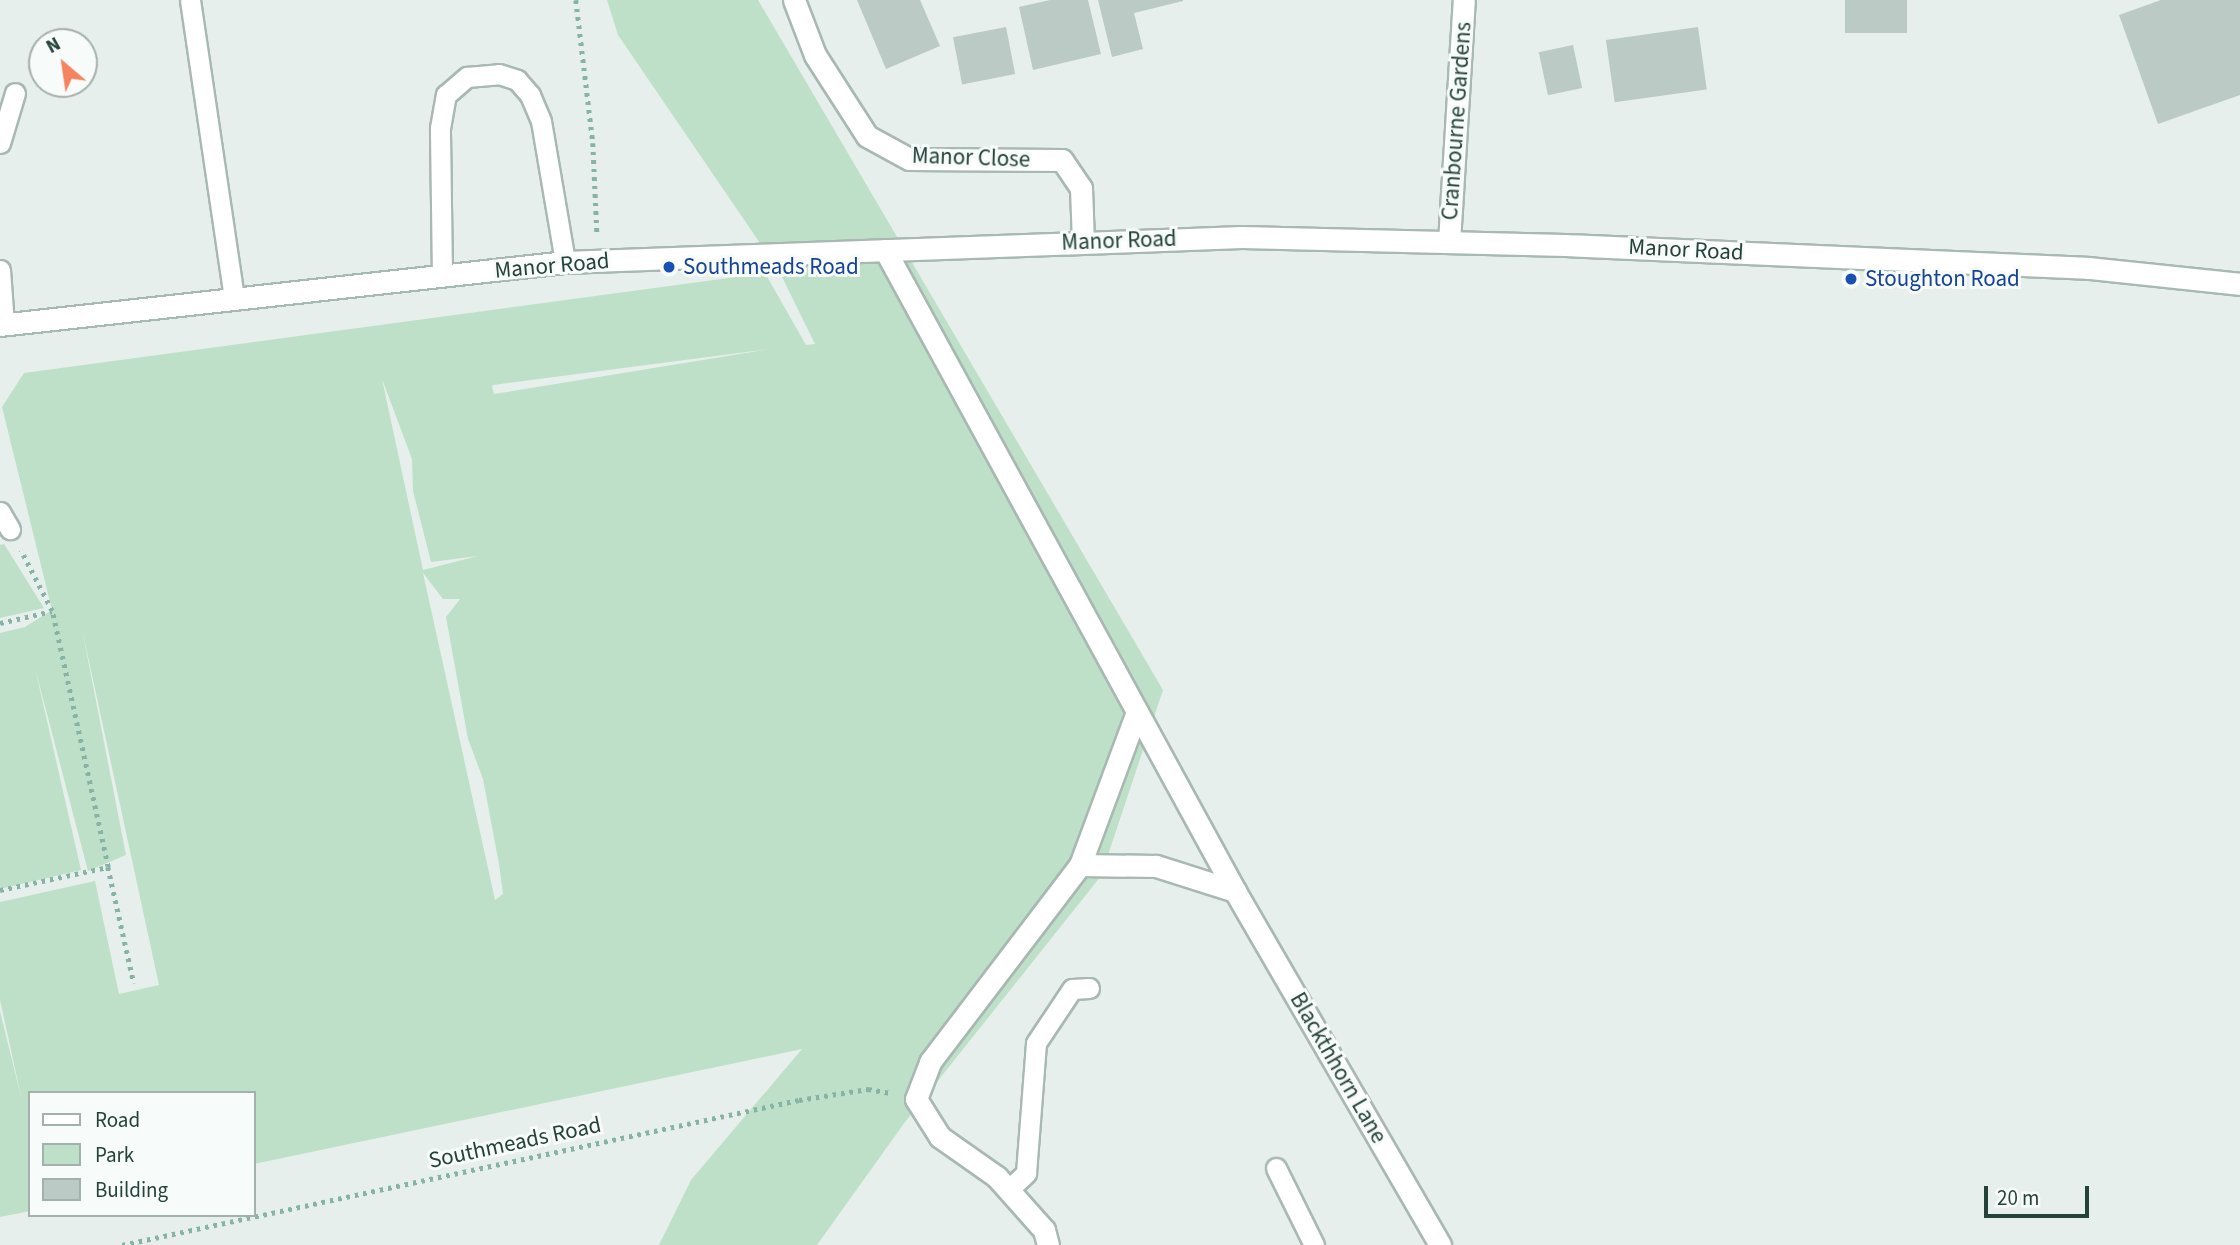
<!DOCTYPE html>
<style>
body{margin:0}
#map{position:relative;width:2240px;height:1245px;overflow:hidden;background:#e6efeb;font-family:"Source Sans 3",sans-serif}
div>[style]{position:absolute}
.green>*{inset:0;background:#bfe0c8}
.building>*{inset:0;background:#bbcac4;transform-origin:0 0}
.path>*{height:4.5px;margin-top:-2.25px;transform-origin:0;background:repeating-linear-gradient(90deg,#86b3a5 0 3.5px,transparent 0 8.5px)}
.roads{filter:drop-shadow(2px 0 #a8b8b2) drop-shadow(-2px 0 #a8b8b2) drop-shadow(0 2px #a8b8b2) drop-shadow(0 -2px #a8b8b2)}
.service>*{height:19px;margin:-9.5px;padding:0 9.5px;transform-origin:9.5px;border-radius:9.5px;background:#fff}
.minor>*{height:21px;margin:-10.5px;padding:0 10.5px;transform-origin:10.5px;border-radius:10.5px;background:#fff}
.dots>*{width:19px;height:19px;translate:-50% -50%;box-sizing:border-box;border:4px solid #f7fbf9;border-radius:50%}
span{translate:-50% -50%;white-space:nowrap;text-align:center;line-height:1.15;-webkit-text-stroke:6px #f7fbf9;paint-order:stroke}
.street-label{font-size:23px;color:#24423a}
.transit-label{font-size:23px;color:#164399}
.left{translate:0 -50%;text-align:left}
.legend{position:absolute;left:28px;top:1091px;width:228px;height:126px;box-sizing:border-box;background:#f7fbf9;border:2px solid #a3b1ad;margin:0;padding:9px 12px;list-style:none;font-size:21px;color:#24423a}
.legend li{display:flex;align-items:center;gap:14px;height:35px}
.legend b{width:35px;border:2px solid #a3b1ad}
.north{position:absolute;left:28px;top:28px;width:70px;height:70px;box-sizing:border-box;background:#f7fbf9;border:2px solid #a3b1ad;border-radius:50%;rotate:331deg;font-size:19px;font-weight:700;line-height:28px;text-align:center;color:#24423a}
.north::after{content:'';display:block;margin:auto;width:24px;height:32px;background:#f4845f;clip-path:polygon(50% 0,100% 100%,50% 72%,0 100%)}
.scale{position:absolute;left:1984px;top:1186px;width:105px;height:32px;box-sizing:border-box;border:4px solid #24423a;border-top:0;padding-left:9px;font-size:21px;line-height:24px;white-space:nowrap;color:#24423a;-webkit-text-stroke:5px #f7fbf9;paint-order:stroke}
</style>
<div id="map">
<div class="green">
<div style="clip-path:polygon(evenodd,607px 0,758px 0,1163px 690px,1101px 876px,905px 1122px,817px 1245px,659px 1245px,691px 1180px,802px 1049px,254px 1164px,254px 1093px,30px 1093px,30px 1211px,0 1217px,0 1011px,22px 1101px,0 1000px,0 902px,95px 881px,119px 994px,159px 985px,82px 629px,126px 855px,88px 871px,35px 668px,81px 870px,0 889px,0 633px,25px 627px,52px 610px,2px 407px,24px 373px,765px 273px,806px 345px,815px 344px,779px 271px,618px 35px,607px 0,770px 349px,494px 394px,492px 386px,493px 385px,770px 349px,607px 0,382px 379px,412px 459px,413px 491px,431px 562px,478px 556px,423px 570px,382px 379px,607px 0,423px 573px,443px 599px,460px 599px,446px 617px,468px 739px,483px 779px,499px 864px,503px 894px,495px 900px,423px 573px)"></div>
<div style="clip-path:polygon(4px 544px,44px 608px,0 618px,0 545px)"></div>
</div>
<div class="building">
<div style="clip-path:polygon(857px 0,920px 0,940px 46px,886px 69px)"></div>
<div style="clip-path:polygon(1050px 0,1088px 0,1101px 54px,1033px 70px,1019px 7px)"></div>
<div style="clip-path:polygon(1098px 0,1183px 0,1183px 1px,1134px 13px,1143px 49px,1112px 57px)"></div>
<div style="left:1845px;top:0;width:62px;height:33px"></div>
<div style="clip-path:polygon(2161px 0,2240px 0,2240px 95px,2158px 124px,2119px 15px)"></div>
<div style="left:1006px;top:27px;width:48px;height:54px;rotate:79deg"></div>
<div style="left:1698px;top:27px;width:63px;height:93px;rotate:82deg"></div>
<div style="left:1573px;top:45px;width:44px;height:35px;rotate:78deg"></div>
</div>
<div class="path">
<div style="left:576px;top:0;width:144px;rotate:83.2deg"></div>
<div style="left:593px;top:143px;width:89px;rotate:87.4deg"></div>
<div style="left:0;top:623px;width:53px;rotate:-13deg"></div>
<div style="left:108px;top:867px;width:119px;rotate:77.4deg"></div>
<div style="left:0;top:890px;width:110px;rotate:-12deg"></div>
<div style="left:108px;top:867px;width:262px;rotate:-102.3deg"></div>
<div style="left:52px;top:611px;width:68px;rotate:-117.3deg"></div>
<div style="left:122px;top:1245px;width:692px;rotate:-12.09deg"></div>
<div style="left:799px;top:1100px;width:70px;rotate:-9.1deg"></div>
<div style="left:868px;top:1089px;width:23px;rotate:10deg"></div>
</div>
<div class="roads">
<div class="service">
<div style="left:190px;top:0;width:302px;rotate:81.6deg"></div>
<div style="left:0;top:143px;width:52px;rotate:-73.3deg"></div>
<div style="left:0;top:270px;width:54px;rotate:85.8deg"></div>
<div style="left:442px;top:276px;width:148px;rotate:-90.8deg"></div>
<div style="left:440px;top:128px;width:34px;rotate:-80deg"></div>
<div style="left:446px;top:95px;width:28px;rotate:-41deg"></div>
<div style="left:467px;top:77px;width:32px;rotate:-5deg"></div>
<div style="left:499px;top:74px;width:19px;rotate:18deg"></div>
<div style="left:517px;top:80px;width:20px;rotate:49deg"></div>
<div style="left:530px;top:95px;width:28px;rotate:67deg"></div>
<div style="left:541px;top:121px;width:143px;rotate:80.3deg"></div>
<div style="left:0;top:512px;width:20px;rotate:60deg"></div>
<div style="left:1276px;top:1168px;width:86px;rotate:63.7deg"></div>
<div style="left:1008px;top:1190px;width:25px;rotate:-43deg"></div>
<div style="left:1026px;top:1173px;width:130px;rotate:-85.6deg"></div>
<div style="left:1036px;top:1043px;width:65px;rotate:-56.3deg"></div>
<div style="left:1072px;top:989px;width:17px;rotate:-3deg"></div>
</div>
<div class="minor">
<div style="left:794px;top:0;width:59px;rotate:69.1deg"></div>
<div style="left:815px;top:55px;width:96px;rotate:57.3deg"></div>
<div style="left:867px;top:136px;width:48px;rotate:28.7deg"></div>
<div style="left:909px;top:159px;width:153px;rotate:0.4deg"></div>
<div style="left:1062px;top:160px;width:34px;rotate:56deg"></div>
<div style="left:1081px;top:188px;width:55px;rotate:87.9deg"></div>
<div style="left:1449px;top:242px;width:242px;rotate:-86.5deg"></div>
<div style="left:885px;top:250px;width:730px;rotate:61.36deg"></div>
<div style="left:1235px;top:891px;width:409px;rotate:59.9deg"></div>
<div style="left:0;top:325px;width:569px;rotate:-6.36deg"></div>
<div style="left:565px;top:262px;width:677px;rotate:-2.11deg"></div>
<div style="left:1242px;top:237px;width:323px;rotate:1.4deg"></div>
<div style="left:1565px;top:245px;width:525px;rotate:2.51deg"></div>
<div style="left:2089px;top:268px;width:152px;rotate:6deg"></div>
<div style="left:1080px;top:865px;width:76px;rotate:0.8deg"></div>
<div style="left:1156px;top:866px;width:83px;rotate:17.6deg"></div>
<div style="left:1048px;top:1245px;width:16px;rotate:-105deg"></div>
<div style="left:1044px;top:1230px;width:71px;rotate:-131.6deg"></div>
<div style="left:997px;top:1177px;width:70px;rotate:-144.9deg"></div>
<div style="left:940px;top:1137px;width:45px;rotate:-122.3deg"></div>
<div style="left:916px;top:1099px;width:40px;rotate:-69deg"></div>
<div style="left:930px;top:1062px;width:248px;rotate:-52.7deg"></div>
<div style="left:1080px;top:865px;width:163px;rotate:-69.6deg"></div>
</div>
</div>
<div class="dots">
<div style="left:669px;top:267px;background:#1a4fb4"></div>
<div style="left:1851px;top:279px;background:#1a4fb4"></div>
</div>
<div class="street-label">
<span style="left:1457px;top:121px;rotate:-86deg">Cranbourne Gardens</span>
<span style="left:971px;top:158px;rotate:2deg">Manor Close</span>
<span style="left:1119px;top:241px;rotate:-2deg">Manor Road</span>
<span style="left:1686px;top:250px;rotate:3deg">Manor Road</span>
<span style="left:552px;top:266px;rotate:-5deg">Manor Road</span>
<span style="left:1338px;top:1068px;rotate:60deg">Blackthhorn Lane</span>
<span style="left:515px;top:1143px;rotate:-12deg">Southmeads Road</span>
</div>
<div class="transit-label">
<span class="left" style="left:683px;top:267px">Southmeads Road</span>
<span class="left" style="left:1865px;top:279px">Stoughton Road</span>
</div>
<ul class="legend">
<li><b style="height:9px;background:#fff"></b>Road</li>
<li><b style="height:19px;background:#bfe0c8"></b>Park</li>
<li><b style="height:19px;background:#bbcac4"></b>Building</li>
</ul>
<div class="north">N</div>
<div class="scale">20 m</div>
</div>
